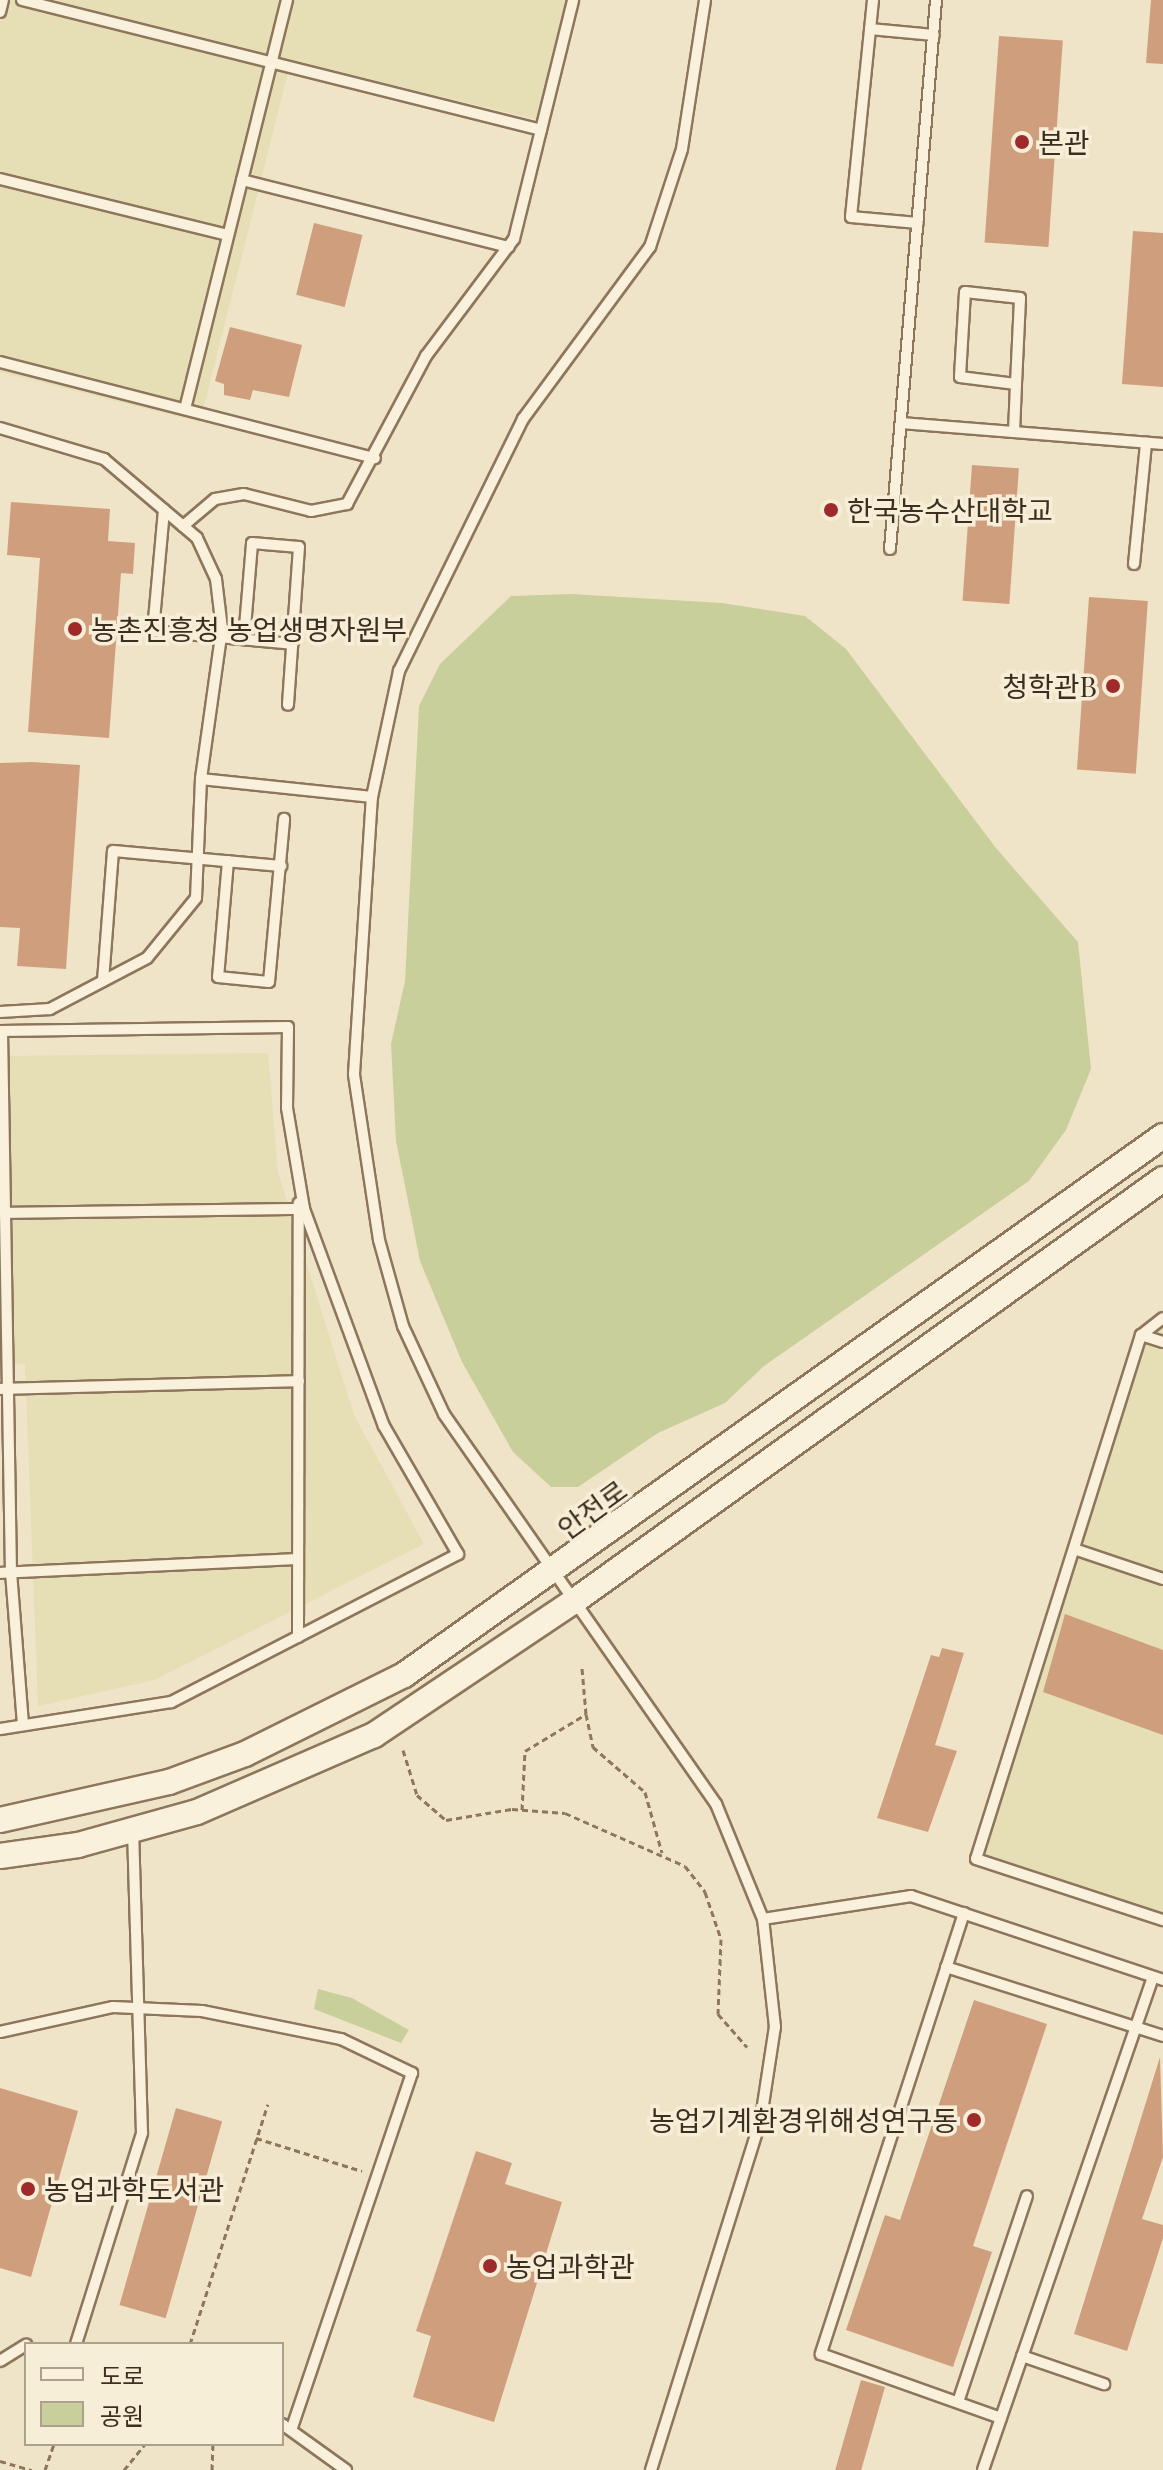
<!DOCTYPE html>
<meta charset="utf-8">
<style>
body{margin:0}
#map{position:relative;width:1163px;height:2470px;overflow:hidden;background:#f0e4c8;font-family:"Playfair Display","Noto Sans KR",serif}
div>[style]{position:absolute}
.farmland>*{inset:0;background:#e6deb5}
.green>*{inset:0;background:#c9cf9b}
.building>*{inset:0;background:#cf9f7d;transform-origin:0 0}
.path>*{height:3px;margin-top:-1.5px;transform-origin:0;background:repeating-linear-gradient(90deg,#8d765c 0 6px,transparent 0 10px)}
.roads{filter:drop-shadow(2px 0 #8d765c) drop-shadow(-2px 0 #8d765c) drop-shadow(0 2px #8d765c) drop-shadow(0 -2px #8d765c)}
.service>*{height:10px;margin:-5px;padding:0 5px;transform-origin:5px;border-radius:5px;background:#faf1dc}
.tertiary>*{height:24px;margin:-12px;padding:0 12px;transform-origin:12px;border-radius:12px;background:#faf1dc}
.dots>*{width:22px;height:22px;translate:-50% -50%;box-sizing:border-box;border:4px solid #f7eed8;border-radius:50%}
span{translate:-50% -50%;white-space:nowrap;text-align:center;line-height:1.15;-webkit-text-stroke:7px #f7eed8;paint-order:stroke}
.poi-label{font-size:28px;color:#3d2e20}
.left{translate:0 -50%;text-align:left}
.right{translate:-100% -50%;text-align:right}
.street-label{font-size:28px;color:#3d2e20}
.legend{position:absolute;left:24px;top:2342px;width:260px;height:104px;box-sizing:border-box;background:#f7eed8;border:2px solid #ada18e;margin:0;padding:10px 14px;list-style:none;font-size:24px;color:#3d2e20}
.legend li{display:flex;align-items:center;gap:16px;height:40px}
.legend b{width:40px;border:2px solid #ada18e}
</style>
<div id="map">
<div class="farmland">
<div style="clip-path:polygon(0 0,569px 0,540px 120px,291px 61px,200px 422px,0 372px)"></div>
<div style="clip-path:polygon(268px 1053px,278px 1172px,354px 1415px,424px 1544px,154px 1680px,38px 1706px,25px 1364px,0 1365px,0 1056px)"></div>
<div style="clip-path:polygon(1163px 1320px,1163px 1920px,976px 1859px,1141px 1335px)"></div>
</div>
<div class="green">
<div style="clip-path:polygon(571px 594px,722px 603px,805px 616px,846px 649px,996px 848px,1078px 942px,1091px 1069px,1066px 1130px,1029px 1181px,764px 1366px,725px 1403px,658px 1433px,578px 1487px,551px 1487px,513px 1452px,462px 1362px,420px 1261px,396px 1141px,391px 1044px,405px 981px,419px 706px,440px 664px,511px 596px)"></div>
<div style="clip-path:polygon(318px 1989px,352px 1998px,409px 2030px,401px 2043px,314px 2009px)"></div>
</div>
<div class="building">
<div style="clip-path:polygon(1151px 0,1163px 0,1163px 64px,1146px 63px)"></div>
<div style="left:999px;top:36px;width:64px;height:207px;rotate:4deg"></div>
<div style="left:314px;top:223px;width:50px;height:74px;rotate:14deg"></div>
<div style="clip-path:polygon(1133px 231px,1163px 233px,1163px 387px,1122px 384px)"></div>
<div style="clip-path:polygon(230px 327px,302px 345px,289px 397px,253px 390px,250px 400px,224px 395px,224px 384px,215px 381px)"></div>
<div style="left:972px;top:465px;width:47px;height:136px;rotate:4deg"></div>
<div style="clip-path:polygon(11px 502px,110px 509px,108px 541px,135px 543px,133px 574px,121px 573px,109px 738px,28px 732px,40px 558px,7px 555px)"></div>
<div style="left:1089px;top:597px;width:59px;height:173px;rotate:4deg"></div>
<div style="clip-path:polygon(32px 762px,80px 765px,66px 969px,17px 966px,20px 928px,0 927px,0 763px)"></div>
<div style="clip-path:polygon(1065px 1614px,1163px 1650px,1163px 1735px,1043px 1692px)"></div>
<div style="clip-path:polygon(942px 1648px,964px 1653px,935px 1745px,957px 1751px,928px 1832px,877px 1818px,931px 1655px,939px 1657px)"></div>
<div style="clip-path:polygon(974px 2000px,1047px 2024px,973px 2246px,992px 2252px,953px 2367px,846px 2330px,885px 2215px,900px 2220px)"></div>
<div style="clip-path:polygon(1160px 2057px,1163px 2157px,1142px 2219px,1163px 2225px,1163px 2238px,1127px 2351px,1074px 2334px)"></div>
<div style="clip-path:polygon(0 2088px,78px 2111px,31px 2277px,0 2268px)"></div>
<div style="left:176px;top:2108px;width:48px;height:205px;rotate:16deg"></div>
<div style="clip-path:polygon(476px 2151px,512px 2163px,505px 2184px,562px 2202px,494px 2422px,413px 2397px,431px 2336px,416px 2331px)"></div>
<div style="left:861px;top:2380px;width:25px;height:94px;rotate:16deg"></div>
</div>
<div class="path">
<div style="left:586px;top:1714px;width:34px;rotate:78deg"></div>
<div style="left:593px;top:1747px;width:69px;rotate:40.9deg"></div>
<div style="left:645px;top:1792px;width:63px;rotate:74.4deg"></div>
<div style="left:403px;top:1750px;width:47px;rotate:72.7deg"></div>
<div style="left:417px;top:1795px;width:38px;rotate:41deg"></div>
<div style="left:446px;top:1820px;width:67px;rotate:-9.5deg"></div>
<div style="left:512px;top:1809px;width:53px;rotate:4.3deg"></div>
<div style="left:565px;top:1813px;width:131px;rotate:23.8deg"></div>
<div style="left:685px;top:1866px;width:33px;rotate:52deg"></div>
<div style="left:705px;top:1892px;width:50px;rotate:71.2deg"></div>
<div style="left:721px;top:1939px;width:75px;rotate:92.3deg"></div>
<div style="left:718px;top:2014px;width:44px;rotate:48.7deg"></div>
<div style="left:522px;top:1810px;width:59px;rotate:-87.1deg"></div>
<div style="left:525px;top:1751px;width:71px;rotate:-31.2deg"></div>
<div style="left:586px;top:1714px;width:46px;rotate:-95deg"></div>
<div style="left:256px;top:2138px;width:111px;rotate:17.3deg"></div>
<div style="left:190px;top:2344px;width:252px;rotate:-72deg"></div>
<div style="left:0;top:2461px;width:33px;rotate:16deg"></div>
<div style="left:45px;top:2470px;width:28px;rotate:-71deg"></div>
<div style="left:124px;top:2470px;width:33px;rotate:-51deg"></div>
<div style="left:212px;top:2470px;width:26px;rotate:-88deg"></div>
</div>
<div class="roads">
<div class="service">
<div style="left:22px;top:0;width:535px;rotate:14.06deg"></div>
<div style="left:873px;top:0;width:218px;rotate:95.8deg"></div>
<div style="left:851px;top:217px;width:67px;rotate:5.1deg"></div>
<div style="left:0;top:12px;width:12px;rotate:-76deg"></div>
<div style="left:870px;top:29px;width:64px;rotate:5.4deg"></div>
<div style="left:0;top:179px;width:235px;rotate:13.8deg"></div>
<div style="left:242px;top:180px;width:275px;rotate:14.1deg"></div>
<div style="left:0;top:362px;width:387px;rotate:14.4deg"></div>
<div style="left:185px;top:409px;width:422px;rotate:-76deg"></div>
<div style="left:901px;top:423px;width:263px;rotate:4.6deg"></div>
<div style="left:0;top:428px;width:109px;rotate:16.6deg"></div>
<div style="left:104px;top:459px;width:122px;rotate:40.3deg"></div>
<div style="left:197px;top:538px;width:45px;rotate:65.1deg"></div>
<div style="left:216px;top:579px;width:50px;rotate:83.2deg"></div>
<div style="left:222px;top:629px;width:151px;rotate:98deg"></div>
<div style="left:201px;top:779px;width:119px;rotate:92.4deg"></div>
<div style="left:196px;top:898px;width:77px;rotate:129.2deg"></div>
<div style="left:147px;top:958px;width:110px;rotate:152.3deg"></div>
<div style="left:50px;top:1009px;width:50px;rotate:176.6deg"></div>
<div style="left:1014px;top:432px;width:48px;rotate:-87.6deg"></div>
<div style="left:1016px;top:384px;width:86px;rotate:-87.3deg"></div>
<div style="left:1020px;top:298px;width:55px;rotate:-173.8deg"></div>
<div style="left:965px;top:292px;width:85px;rotate:93.4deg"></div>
<div style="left:960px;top:377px;width:56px;rotate:7.1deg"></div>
<div style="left:164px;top:510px;width:121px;rotate:95.2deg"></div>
<div style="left:153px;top:631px;width:140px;rotate:5.3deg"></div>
<div style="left:183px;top:526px;width:42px;rotate:-40.2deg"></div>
<div style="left:215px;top:499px;width:29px;rotate:-10deg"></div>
<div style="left:244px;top:494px;width:69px;rotate:14.2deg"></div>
<div style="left:311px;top:511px;width:37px;rotate:-11deg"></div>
<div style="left:347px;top:504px;width:168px;rotate:-61.9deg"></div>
<div style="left:426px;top:356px;width:146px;rotate:-53.1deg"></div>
<div style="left:514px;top:239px;width:246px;rotate:-76.1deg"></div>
<div style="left:890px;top:549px;width:551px;rotate:-85.21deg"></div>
<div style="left:1134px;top:564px;width:122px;rotate:-84.3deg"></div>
<div style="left:244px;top:639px;width:96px;rotate:-85.2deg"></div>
<div style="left:252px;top:543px;width:47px;rotate:4.9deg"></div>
<div style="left:299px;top:547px;width:158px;rotate:94deg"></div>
<div style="left:201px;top:779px;width:172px;rotate:6deg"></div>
<div style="left:228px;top:861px;width:116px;rotate:94.9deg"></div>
<div style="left:218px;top:977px;width:51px;rotate:5.6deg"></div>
<div style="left:269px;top:982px;width:164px;rotate:-84.7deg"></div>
<div style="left:103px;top:981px;width:130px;rotate:-85.6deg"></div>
<div style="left:113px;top:851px;width:169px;rotate:5.1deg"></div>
<div style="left:0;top:1031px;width:288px;rotate:-0.8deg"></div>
<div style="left:288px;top:1027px;width:81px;rotate:90.7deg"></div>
<div style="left:287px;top:1108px;width:102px;rotate:80.4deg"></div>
<div style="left:304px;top:1209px;width:231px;rotate:69.8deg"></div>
<div style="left:384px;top:1426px;width:148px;rotate:60deg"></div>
<div style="left:458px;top:1554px;width:323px;rotate:152.7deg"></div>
<div style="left:171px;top:1702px;width:173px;rotate:171deg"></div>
<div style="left:2px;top:1031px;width:541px;rotate:89.05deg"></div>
<div style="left:11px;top:1572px;width:153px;rotate:85.5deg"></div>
<div style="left:2px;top:1213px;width:302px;rotate:-0.8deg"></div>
<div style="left:1163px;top:1318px;width:28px;rotate:142deg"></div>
<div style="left:1141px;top:1335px;width:549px;rotate:107.48deg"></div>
<div style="left:976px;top:1859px;width:197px;rotate:18.1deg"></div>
<div style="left:1141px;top:1335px;width:23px;rotate:18deg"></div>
<div style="left:0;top:1389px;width:299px;rotate:-1.5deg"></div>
<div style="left:1074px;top:1549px;width:94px;rotate:18.6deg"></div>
<div style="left:0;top:1573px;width:298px;rotate:-2.7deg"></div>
<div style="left:298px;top:1637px;width:434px;rotate:-89.9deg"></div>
<div style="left:964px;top:1913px;width:464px;rotate:108deg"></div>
<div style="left:821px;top:2354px;width:191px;rotate:19.6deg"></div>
<div style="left:763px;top:1919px;width:150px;rotate:-8.8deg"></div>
<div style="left:911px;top:1896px;width:266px;rotate:18.4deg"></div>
<div style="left:946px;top:1967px;width:228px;rotate:17.6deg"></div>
<div style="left:0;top:2032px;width:116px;rotate:-12.5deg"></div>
<div style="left:113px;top:2007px;width:89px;rotate:2.6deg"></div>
<div style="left:202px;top:2011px;width:142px;rotate:11.4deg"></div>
<div style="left:341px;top:2039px;width:79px;rotate:25.6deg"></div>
<div style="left:412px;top:2073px;width:374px;rotate:108.7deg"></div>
<div style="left:76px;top:2344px;width:221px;rotate:-72.6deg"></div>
<div style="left:142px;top:2133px;width:302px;rotate:-91.7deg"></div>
<div style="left:1022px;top:2356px;width:87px;rotate:18.9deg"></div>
<div style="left:0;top:2361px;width:31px;rotate:-32deg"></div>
<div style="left:958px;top:2402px;width:217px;rotate:-71.5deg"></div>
<div style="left:282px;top:2424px;width:79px;rotate:35.7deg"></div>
<div style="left:651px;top:2470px;width:369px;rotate:-72.6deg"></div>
<div style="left:761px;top:2118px;width:92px;rotate:-81.3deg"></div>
<div style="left:775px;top:2027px;width:109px;rotate:-96.3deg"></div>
<div style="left:763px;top:1919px;width:124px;rotate:-112.2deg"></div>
<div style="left:716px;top:1804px;width:475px;rotate:-124.9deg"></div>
<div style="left:444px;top:1414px;width:97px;rotate:-115deg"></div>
<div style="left:403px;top:1326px;width:89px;rotate:-105.6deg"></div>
<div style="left:379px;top:1240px;width:168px;rotate:-98.6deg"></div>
<div style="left:354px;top:1074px;width:278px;rotate:-86.3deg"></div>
<div style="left:372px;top:797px;width:129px;rotate:-77.9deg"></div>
<div style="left:399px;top:671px;width:281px;rotate:-63.8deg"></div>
<div style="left:523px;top:419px;width:214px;rotate:-53.6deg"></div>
<div style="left:650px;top:247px;width:103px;rotate:-71.9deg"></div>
<div style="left:682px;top:149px;width:151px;rotate:-81.2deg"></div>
<div style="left:983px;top:2470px;width:521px;rotate:-70.97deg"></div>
</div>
<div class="tertiary">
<div style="left:0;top:1820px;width:173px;rotate:-12.7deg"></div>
<div style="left:169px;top:1782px;width:81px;rotate:-20.2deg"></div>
<div style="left:245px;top:1754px;width:178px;rotate:-26.4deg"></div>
<div style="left:404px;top:1675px;width:931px;rotate:-35.38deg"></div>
<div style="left:0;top:1856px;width:79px;rotate:-8deg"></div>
<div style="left:78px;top:1845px;width:123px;rotate:-15.5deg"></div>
<div style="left:197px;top:1812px;width:193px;rotate:-23.5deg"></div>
<div style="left:374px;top:1735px;width:239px;rotate:-33.8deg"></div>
<div style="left:573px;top:1602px;width:726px;rotate:-35.64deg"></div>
</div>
</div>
<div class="dots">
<div style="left:1022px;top:142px;background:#9e2a2b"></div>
<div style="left:831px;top:510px;background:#9e2a2b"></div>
<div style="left:75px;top:629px;background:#9e2a2b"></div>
<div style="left:1113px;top:686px;background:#9e2a2b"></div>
<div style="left:974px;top:2120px;background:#9e2a2b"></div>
<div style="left:28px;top:2189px;background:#9e2a2b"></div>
<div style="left:490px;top:2266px;background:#9e2a2b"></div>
</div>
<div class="poi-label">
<span class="left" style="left:1038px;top:142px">본관</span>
<span class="left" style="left:847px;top:510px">한국농수산대학교</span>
<span class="left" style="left:91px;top:629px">농촌진흥청 농업생명자원부</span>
<span class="right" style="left:1097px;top:686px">청학관B</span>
<span class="right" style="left:958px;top:2120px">농업기계환경위해성연구동</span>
<span class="left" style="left:44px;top:2189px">농업과학도서관</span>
<span class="left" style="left:506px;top:2266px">농업과학관</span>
</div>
<div class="street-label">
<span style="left:592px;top:1509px;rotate:-36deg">안전로</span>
</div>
<ul class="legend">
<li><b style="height:10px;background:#faf1dc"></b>도로</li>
<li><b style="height:22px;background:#c9cf9b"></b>공원</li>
</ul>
</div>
